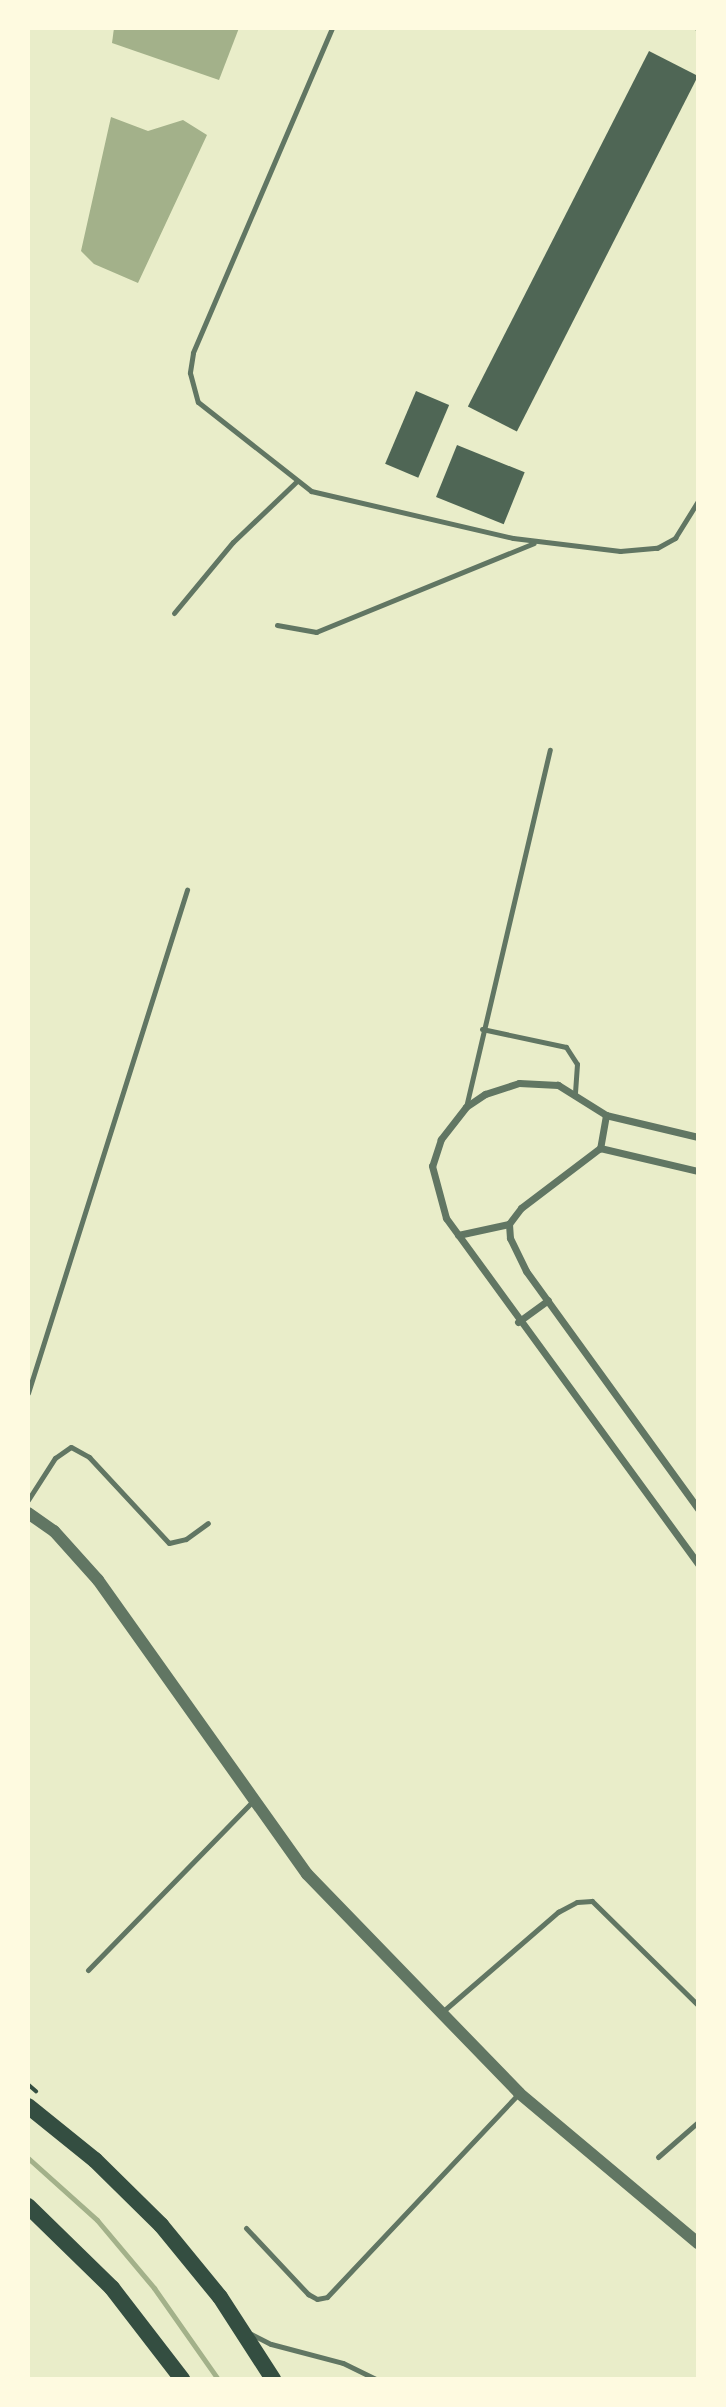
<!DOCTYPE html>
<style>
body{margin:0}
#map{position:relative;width:726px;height:2407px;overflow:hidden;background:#e9edc9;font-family:Signika,sans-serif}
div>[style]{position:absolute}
.water>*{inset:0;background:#a3b18a}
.stream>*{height:5px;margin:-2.5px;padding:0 2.5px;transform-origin:2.5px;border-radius:2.5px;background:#a3b18a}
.building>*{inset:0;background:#4f6655;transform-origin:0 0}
.path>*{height:3.5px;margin:-1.75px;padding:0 1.75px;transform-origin:1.75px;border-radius:1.75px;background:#344e41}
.service>*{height:5px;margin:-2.5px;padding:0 2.5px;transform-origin:2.5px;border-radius:2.5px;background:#617663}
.minor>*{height:7px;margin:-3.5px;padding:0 3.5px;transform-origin:3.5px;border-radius:3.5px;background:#617663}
.tertiary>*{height:12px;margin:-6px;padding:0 6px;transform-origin:6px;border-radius:6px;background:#617663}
.primary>*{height:16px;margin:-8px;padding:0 8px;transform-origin:8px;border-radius:8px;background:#344e41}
span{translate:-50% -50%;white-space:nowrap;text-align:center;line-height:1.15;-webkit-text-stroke:5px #fefae0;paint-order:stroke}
.frame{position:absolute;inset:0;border:30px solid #fefae0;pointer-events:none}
</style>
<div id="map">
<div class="water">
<div style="clip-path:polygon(114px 28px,239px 28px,219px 80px,112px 43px)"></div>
<div style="clip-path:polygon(111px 117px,148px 131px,183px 120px,207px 135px,138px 283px,94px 264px,81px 251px)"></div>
</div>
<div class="stream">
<div style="left:28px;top:2158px;width:93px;rotate:41.9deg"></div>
<div style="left:97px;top:2220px;width:89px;rotate:50deg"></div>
<div style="left:154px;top:2288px;width:111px;rotate:54.9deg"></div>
</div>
<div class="building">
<div style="left:649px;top:51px;width:55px;height:399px;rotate:27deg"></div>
<div style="left:416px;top:391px;width:36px;height:79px;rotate:23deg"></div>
<div style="left:457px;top:445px;width:73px;height:56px;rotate:22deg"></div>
</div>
<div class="path">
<div style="left:28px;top:2084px;width:11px;rotate:41deg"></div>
</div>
<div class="service">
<div style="left:332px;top:28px;width:353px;rotate:113.2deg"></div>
<div style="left:193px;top:353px;width:20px;rotate:99deg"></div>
<div style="left:190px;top:373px;width:30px;rotate:75deg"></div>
<div style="left:198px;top:402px;width:144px;rotate:38.2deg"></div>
<div style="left:311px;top:491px;width:207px;rotate:13.1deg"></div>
<div style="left:513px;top:538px;width:108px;rotate:6.9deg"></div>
<div style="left:620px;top:551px;width:37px;rotate:-5deg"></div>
<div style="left:657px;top:548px;width:21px;rotate:-29deg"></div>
<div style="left:675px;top:538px;width:44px;rotate:-58.1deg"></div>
<div style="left:697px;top:28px;width:1px"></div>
<div style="left:174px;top:613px;width:92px;rotate:-50.3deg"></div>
<div style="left:233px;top:542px;width:88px;rotate:-43.6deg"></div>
<div style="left:277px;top:625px;width:40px;rotate:10deg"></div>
<div style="left:316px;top:632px;width:235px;rotate:-22.2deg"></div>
<div style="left:482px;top:1029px;width:86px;rotate:12.1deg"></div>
<div style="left:566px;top:1047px;width:20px;rotate:57deg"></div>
<div style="left:577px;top:1064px;width:32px;rotate:94deg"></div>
<div style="left:466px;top:1107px;width:367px;rotate:-76.8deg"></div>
<div style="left:28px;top:1393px;width:528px;rotate:-72.46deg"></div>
<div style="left:28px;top:1500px;width:50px;rotate:-57.3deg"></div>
<div style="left:55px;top:1458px;width:19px;rotate:-35deg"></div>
<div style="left:71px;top:1447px;width:21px;rotate:29deg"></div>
<div style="left:89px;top:1457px;width:117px;rotate:47.1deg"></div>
<div style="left:169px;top:1543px;width:17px;rotate:-13deg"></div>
<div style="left:186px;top:1539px;width:27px;rotate:-36deg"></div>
<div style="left:88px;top:1970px;width:235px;rotate:-45.7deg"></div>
<div style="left:441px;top:2013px;width:155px;rotate:-40.8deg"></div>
<div style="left:558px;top:1912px;width:21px;rotate:-28deg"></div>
<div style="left:577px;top:1902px;width:15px;rotate:-4deg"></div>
<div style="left:592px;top:1901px;width:148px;rotate:44.5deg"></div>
<div style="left:658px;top:2157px;width:53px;rotate:-41.2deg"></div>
<div style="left:246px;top:2228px;width:91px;rotate:46.8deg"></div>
<div style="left:308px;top:2294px;width:10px;rotate:29deg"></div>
<div style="left:317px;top:2299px;width:10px;rotate:-11deg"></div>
<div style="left:327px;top:2297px;width:280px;rotate:-46.7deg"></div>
<div style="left:251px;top:2334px;width:22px;rotate:27deg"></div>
<div style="left:271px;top:2344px;width:74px;rotate:14.8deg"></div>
<div style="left:343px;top:2363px;width:37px;rotate:26deg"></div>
</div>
<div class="minor">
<div style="left:606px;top:1115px;width:34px;rotate:100deg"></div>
<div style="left:600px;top:1148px;width:99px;rotate:142.8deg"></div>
<div style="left:521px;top:1208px;width:20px;rotate:127deg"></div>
<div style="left:509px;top:1224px;width:14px;rotate:86deg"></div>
<div style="left:510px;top:1238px;width:37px;rotate:64deg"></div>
<div style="left:526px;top:1271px;width:294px;rotate:54.1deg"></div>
<div style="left:698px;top:1137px;width:95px;rotate:-166.6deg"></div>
<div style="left:606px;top:1115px;width:57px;rotate:-148deg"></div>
<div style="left:558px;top:1085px;width:39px;rotate:-177deg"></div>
<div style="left:519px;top:1083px;width:36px;rotate:162deg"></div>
<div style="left:485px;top:1094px;width:23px;rotate:146deg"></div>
<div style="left:466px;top:1107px;width:41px;rotate:128deg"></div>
<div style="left:441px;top:1139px;width:28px;rotate:108deg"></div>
<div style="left:432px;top:1166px;width:54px;rotate:74.9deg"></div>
<div style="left:446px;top:1218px;width:428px;rotate:53.9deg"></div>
<div style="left:600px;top:1148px;width:101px;rotate:13.2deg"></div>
<div style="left:458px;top:1235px;width:52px;rotate:-12.2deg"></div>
<div style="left:518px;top:1322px;width:37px;rotate:-36deg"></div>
</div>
<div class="tertiary">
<div style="left:28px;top:1513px;width:32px;rotate:35deg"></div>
<div style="left:54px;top:1531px;width:66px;rotate:48.1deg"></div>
<div style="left:98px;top:1580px;width:361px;rotate:54.6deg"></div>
<div style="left:307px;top:1874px;width:305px;rotate:45.9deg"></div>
<div style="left:519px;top:2093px;width:234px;rotate:40deg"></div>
</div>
<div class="primary">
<div style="left:28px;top:2106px;width:86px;rotate:38.9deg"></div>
<div style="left:95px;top:2160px;width:93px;rotate:44.6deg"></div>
<div style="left:161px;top:2225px;width:93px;rotate:50.7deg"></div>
<div style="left:220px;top:2297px;width:98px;rotate:57.1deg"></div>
<div style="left:28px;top:2206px;width:117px;rotate:44.3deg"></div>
<div style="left:112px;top:2288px;width:115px;rotate:52.4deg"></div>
</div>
<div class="frame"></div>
</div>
